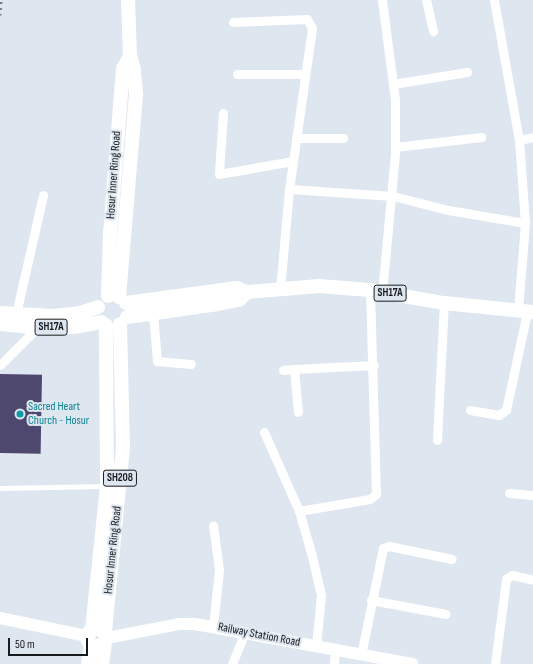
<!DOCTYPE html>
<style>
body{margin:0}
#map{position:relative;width:533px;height:664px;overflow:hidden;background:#dee6ef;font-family:"Sofia Sans Condensed",sans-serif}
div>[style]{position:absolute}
.building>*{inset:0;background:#4e476e;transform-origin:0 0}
.service>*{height:4.5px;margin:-2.25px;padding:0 2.25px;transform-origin:2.25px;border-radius:2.25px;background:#fff}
.minor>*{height:9px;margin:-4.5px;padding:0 4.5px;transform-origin:4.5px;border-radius:4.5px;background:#fff}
.secondary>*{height:12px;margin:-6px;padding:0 6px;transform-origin:6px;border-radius:6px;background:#fff}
.primary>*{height:14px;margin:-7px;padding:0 7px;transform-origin:7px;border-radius:7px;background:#fff}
.rail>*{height:3px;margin-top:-1.5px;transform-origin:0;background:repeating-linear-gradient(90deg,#787d83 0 2px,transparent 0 6px)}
.dots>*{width:11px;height:11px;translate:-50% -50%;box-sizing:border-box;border:2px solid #dee6ef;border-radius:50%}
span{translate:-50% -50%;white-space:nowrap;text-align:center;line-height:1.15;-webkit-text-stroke:4px #dee6ef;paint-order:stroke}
.shield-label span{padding:1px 3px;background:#dee6ef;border:1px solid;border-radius:3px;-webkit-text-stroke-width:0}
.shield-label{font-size:11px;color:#181b1e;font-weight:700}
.street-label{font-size:12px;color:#181b1e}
.culture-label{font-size:12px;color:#0d838f}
.left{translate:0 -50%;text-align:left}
.scale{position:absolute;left:8px;top:638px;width:80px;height:18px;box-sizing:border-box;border:2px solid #181b1e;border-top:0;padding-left:5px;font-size:12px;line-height:14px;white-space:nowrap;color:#181b1e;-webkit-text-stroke:3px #dee6ef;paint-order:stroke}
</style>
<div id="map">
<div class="building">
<div style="left:0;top:374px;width:42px;height:79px;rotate:1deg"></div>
</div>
<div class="service">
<div style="left:0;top:488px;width:105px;rotate:-1.1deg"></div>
</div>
<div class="minor">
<div style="left:382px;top:0;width:101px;rotate:82.6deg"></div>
<div style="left:395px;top:100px;width:53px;rotate:90deg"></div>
<div style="left:395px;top:153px;width:140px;rotate:95.3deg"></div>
<div style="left:426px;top:0;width:32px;rotate:77deg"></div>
<div style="left:494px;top:0;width:142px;rotate:79.9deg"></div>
<div style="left:233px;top:22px;width:74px;rotate:-2.3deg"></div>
<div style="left:307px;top:19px;width:10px;rotate:61deg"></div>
<div style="left:312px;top:28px;width:163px;rotate:98.1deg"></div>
<div style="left:289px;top:189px;width:100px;rotate:95.1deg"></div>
<div style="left:237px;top:74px;width:68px"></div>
<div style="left:393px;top:84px;width:75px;rotate:-9.2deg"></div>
<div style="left:223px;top:113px;width:61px;rotate:93.8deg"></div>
<div style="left:219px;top:174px;width:75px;rotate:-10deg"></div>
<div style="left:296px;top:138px;width:47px"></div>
<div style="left:395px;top:147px;width:87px;rotate:-6.6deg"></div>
<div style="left:289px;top:189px;width:104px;rotate:3.9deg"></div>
<div style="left:393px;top:196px;width:57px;rotate:14.3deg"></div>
<div style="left:448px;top:210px;width:78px;rotate:9.6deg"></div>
<div style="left:518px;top:310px;width:87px;rotate:-85.4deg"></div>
<div style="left:525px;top:223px;width:83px;rotate:-94.1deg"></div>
<div style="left:519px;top:140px;width:14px;rotate:-12deg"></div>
<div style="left:16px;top:314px;width:122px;rotate:-77.2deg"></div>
<div style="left:153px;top:314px;width:47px;rotate:85.1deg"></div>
<div style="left:157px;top:361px;width:34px;rotate:5deg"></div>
<div style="left:0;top:365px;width:52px;rotate:-45deg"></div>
<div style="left:283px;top:370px;width:11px;rotate:-5deg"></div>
<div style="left:470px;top:410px;width:29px;rotate:10deg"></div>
<div style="left:499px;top:415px;width:9px;rotate:-36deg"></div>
<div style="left:506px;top:410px;width:100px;rotate:-77.9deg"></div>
<div style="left:298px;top:412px;width:43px;rotate:-95.3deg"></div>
<div style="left:294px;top:369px;width:80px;rotate:-2.9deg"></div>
<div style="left:264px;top:432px;width:86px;rotate:66.1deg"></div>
<div style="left:299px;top:511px;width:47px;rotate:73.9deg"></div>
<div style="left:312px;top:556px;width:40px;rotate:77deg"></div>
<div style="left:321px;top:595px;width:51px;rotate:95.6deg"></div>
<div style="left:437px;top:440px;width:137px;rotate:-87.1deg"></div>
<div style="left:509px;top:493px;width:24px;rotate:5deg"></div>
<div style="left:299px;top:511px;width:72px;rotate:-9.6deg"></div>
<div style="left:370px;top:499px;width:8px;rotate:-40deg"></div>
<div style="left:376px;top:494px;width:204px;rotate:-91.7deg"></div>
<div style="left:371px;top:600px;width:76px;rotate:10.6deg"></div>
<div style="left:213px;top:626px;width:56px;rotate:-83.9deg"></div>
<div style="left:219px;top:570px;width:45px;rotate:-97.6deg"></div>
<div style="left:361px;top:655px;width:109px;rotate:-78.4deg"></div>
<div style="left:383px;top:548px;width:6px;rotate:-18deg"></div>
<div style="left:389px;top:546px;width:64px;rotate:11.7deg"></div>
<div style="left:232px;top:664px;width:35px;rotate:-68deg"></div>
<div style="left:334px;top:664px;width:16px;rotate:-86deg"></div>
<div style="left:495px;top:664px;width:86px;rotate:-82.6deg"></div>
<div style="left:506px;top:579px;width:7px;rotate:-34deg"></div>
<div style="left:512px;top:575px;width:22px;rotate:13deg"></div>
</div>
<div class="secondary">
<div style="left:0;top:618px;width:89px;rotate:11.7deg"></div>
<div style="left:107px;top:638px;width:73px;rotate:-11deg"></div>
<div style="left:179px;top:624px;width:16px"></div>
<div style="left:195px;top:624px;width:221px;rotate:10.4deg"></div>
</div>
<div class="primary">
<div style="left:108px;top:296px;width:63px;rotate:-88.2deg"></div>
<div style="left:110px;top:233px;width:165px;rotate:-85.5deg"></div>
<div style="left:123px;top:69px;width:15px;rotate:-62deg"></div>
<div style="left:119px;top:297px;width:204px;rotate:-85.2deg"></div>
<div style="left:136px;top:94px;width:25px;rotate:-95deg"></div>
<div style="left:134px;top:69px;width:14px;rotate:-107deg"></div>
<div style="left:130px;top:56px;width:56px;rotate:-92deg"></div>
<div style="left:126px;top:303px;width:112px;rotate:-7.7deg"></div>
<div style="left:237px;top:288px;width:11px;rotate:22deg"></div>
<div style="left:247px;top:292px;width:72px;rotate:-4.8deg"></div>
<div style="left:319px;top:286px;width:51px;rotate:4.5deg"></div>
<div style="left:370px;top:290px;width:75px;rotate:10deg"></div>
<div style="left:444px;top:303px;width:89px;rotate:5.8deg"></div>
<div style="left:0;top:313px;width:53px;rotate:3.2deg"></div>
<div style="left:53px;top:316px;width:27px;rotate:-6deg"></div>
<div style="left:80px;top:313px;width:19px;rotate:-18deg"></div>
<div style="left:127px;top:317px;width:92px;rotate:-8.1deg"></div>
<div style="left:218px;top:304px;width:21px;rotate:-11deg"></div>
<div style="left:239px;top:300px;width:11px;rotate:-45deg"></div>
<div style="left:0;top:324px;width:37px;rotate:6deg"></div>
<div style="left:37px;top:328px;width:37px;rotate:-2deg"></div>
<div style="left:74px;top:327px;width:28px;rotate:-10deg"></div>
<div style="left:92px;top:629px;width:144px;rotate:-84deg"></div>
<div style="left:107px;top:486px;width:161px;rotate:-90.4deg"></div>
<div style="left:105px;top:631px;width:184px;rotate:-84.4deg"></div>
<div style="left:123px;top:448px;width:124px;rotate:-91.4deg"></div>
<div style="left:88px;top:664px;width:19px;rotate:-81deg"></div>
<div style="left:102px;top:664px;width:29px;rotate:-82deg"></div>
<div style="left:106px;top:635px;width:11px;rotate:-135deg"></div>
<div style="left:98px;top:627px;width:10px;rotate:151deg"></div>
<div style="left:89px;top:632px;width:9px;rotate:96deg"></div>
<div style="left:88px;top:641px;width:5px;rotate:53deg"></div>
<div style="left:91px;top:645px;width:4px;rotate:27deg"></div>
<div style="left:95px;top:647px;width:9px;rotate:-18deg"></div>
</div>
<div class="rail">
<div style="left:0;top:15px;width:15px;rotate:-86deg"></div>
</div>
<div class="dots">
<div style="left:20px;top:414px;background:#0f9aa8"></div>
</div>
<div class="shield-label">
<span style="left:390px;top:293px">SH17A</span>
<span style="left:51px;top:327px">SH17A</span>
<span style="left:120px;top:478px">SH208</span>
</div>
<div class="street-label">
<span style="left:114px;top:175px;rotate:-86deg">Hosur Inner Ring Road</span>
<span style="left:113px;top:550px;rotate:-84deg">Hosur Inner Ring Road</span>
<span style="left:259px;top:635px;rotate:11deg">Railway Station Road</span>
</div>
<div class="culture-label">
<span class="left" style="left:28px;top:414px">Sacred Heart<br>Church - Hosur</span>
</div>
<div class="scale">50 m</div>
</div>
